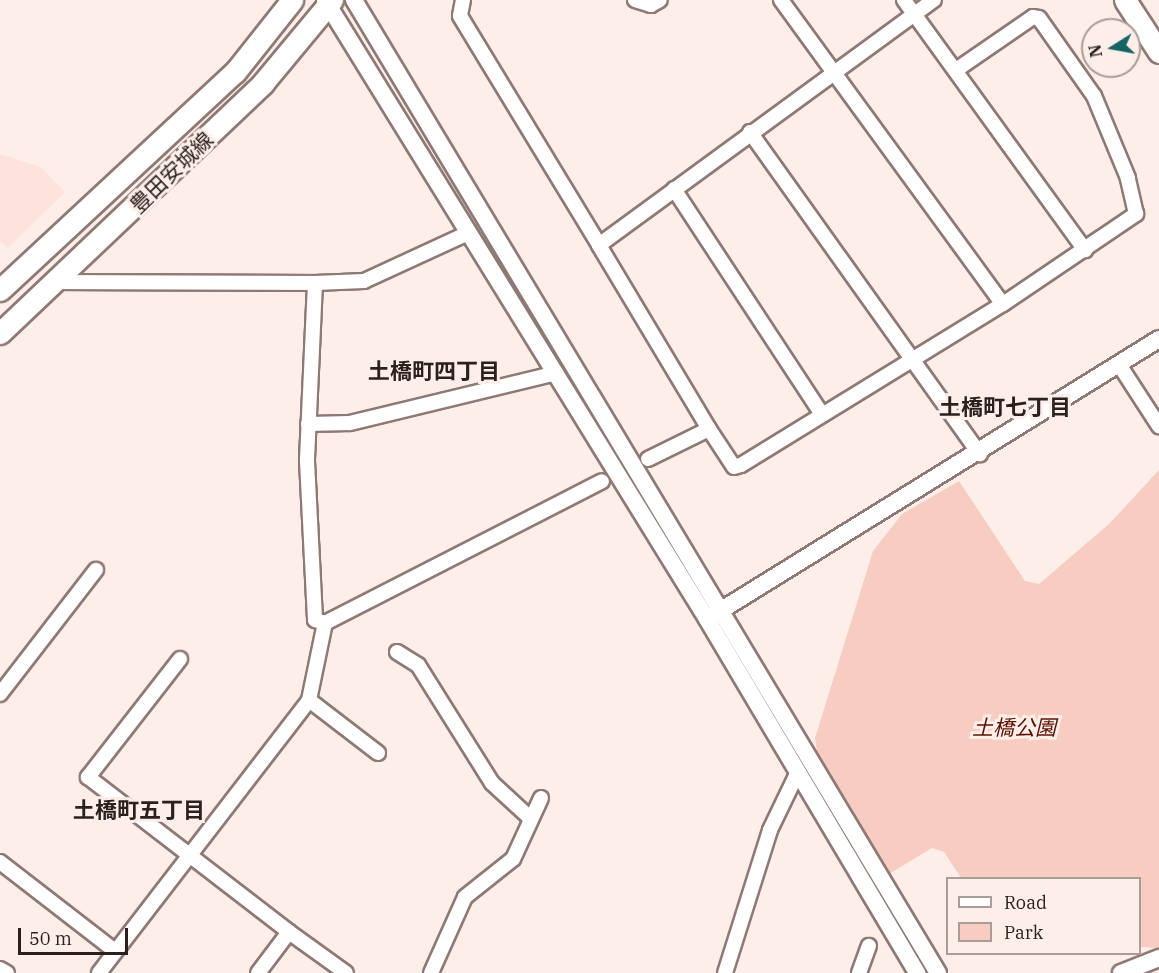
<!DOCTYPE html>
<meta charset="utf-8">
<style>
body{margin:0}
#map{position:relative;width:1159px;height:973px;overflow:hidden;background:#fdeeea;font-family:"IBM Plex Serif","Noto Sans JP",serif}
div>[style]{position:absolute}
.built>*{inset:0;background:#fee3dc}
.green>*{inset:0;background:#f7cdc2}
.roads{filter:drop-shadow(2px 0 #8f7974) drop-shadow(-2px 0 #8f7974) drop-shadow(0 2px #8f7974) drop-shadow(0 -2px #8f7974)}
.minor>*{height:14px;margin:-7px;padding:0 7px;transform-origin:7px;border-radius:7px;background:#fff}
.tertiary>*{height:16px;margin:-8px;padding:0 8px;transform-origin:8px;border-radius:8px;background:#fff}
.primary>*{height:21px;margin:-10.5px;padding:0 10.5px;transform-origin:10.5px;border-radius:10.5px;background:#fff}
.trunk>*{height:21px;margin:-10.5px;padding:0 10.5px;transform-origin:10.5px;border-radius:10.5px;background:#fff}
span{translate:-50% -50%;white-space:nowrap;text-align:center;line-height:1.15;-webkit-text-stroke:6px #fdeeea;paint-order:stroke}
.street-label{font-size:21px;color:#2a211f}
.park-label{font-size:21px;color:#5c0e00;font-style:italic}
.neighbourhood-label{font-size:22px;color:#2a211f;font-weight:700}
.legend{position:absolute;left:946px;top:877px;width:195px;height:78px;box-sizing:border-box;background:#fdeeea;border:2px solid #a99c99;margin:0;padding:8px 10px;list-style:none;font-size:18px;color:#2a211f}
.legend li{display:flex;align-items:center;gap:12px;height:30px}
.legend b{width:30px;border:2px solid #a99c99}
.north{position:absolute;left:1081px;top:18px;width:60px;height:60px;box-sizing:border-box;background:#fdeeea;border:2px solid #a99c99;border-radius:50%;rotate:259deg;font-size:16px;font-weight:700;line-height:24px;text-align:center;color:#2a211f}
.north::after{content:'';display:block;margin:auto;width:21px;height:27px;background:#156463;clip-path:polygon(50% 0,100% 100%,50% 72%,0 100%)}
.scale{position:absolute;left:18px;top:928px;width:110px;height:27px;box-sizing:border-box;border:3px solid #2a211f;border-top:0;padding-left:8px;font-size:18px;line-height:21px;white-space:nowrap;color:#2a211f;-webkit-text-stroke:4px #fdeeea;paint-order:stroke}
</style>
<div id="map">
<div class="built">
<div style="clip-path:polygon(0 154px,41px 167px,65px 192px,8px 248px,0 241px)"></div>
</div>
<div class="green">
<div style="clip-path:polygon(1159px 470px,1159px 948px,1140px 947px,1140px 878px,961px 878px,944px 852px,932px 848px,889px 874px,818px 758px,815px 738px,873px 551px,902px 514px,959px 481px,1025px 581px,1039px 584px,1110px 523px)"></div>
</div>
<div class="roads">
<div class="minor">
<div style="left:463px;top:0;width:16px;rotate:101deg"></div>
<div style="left:460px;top:16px;width:268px;rotate:58.7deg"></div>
<div style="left:635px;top:0;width:17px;rotate:17deg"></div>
<div style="left:651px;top:5px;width:10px;rotate:-29deg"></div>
<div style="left:781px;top:0;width:376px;rotate:53.9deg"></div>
<div style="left:904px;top:0;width:309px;rotate:54.1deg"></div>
<div style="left:750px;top:132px;width:396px;rotate:54.5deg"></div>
<div style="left:674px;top:189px;width:269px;rotate:56.7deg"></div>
<div style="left:56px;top:282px;width:259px;rotate:0.2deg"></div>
<div style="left:315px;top:283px;width:178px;rotate:92.6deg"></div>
<div style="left:307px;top:461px;width:159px;rotate:87.1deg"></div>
<div style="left:315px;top:620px;width:10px;rotate:17deg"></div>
<div style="left:315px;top:283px;width:49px;rotate:-2.3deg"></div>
<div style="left:364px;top:281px;width:112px;rotate:-24.7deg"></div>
<div style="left:1120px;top:366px;width:72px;rotate:57deg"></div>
<div style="left:308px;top:424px;width:42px;rotate:-1.4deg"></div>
<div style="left:350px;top:423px;width:212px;rotate:-13.6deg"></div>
<div style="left:709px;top:429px;width:45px;rotate:56.7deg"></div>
<div style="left:734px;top:467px;width:7px;rotate:-16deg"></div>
<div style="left:741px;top:465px;width:308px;rotate:-31.6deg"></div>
<div style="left:1003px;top:304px;width:161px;rotate:-34.1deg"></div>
<div style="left:1136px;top:214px;width:37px;rotate:-103deg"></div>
<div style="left:1128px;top:178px;width:89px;rotate:-112.5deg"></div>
<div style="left:1094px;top:96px;width:95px;rotate:-125.2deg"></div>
<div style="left:1039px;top:18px;width:6px;rotate:-171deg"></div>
<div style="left:1033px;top:17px;width:93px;rotate:145.5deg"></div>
<div style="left:648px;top:459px;width:68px;rotate:-26.2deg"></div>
<div style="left:709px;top:429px;width:214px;rotate:-120.9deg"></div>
<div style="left:599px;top:245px;width:415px;rotate:-36.2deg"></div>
<div style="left:397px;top:652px;width:25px;rotate:32deg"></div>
<div style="left:418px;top:665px;width:139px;rotate:57.9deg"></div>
<div style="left:492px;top:783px;width:50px;rotate:42.6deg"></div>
<div style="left:180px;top:659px;width:150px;rotate:127.9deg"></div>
<div style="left:88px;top:777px;width:254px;rotate:37.6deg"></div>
<div style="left:289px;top:932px;width:51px;rotate:127.1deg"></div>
<div style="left:0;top:694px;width:157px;rotate:-52.3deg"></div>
<div style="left:309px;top:700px;width:87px;rotate:37.5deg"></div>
<div style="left:0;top:862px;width:145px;rotate:37.7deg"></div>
<div style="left:289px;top:932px;width:70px;rotate:35.7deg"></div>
<div style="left:0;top:969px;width:8px;rotate:30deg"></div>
<div style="left:99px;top:973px;width:344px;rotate:-52.4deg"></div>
<div style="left:309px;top:700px;width:79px;rotate:-78.3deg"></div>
<div style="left:325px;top:623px;width:311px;rotate:-27.1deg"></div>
<div style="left:431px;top:973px;width:83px;rotate:-65.9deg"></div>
<div style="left:465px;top:897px;width:61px;rotate:-38.4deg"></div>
<div style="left:513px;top:859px;width:67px;rotate:-65.3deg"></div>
<div style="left:725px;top:973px;width:150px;rotate:-72.5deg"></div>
<div style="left:770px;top:830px;width:62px;rotate:-64.3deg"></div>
<div style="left:859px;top:973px;width:29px;rotate:-70deg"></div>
</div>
<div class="tertiary">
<div style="left:325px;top:0;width:727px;rotate:58.32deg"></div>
<div style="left:707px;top:619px;width:412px;rotate:59.3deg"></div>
<div style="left:354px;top:0;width:1135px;rotate:59.03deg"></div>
<div style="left:715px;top:614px;width:522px;rotate:-31.77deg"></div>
<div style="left:1121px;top:973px;width:41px;rotate:-21.5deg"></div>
</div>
<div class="primary">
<div style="left:0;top:290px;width:321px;rotate:-42.9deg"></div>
<div style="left:235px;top:72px;width:92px;rotate:-51.6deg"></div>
<div style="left:0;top:333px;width:363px;rotate:-43.5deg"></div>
<div style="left:263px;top:83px;width:108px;rotate:-50.3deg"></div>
</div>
<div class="trunk">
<div style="left:1125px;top:0;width:62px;rotate:56.8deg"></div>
</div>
</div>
<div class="street-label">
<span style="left:171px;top:172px;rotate:-44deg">豊田安城線</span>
</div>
<div class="park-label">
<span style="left:1014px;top:727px">土橋公園</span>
</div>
<div class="neighbourhood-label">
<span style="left:434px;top:371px">土橋町四丁目</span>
<span style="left:1005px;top:407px">土橋町七丁目</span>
<span style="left:139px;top:810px">土橋町五丁目</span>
</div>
<ul class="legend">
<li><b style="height:8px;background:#fff"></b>Road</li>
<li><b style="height:16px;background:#f7cdc2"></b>Park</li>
</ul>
<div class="north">N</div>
<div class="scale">50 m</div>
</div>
